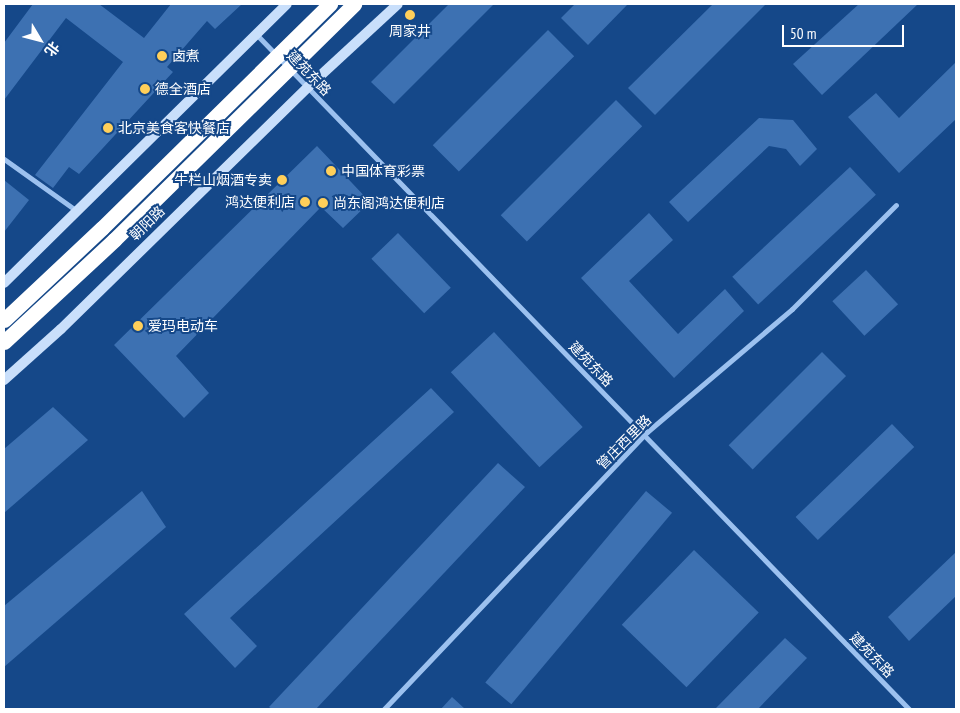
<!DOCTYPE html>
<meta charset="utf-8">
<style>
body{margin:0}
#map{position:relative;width:960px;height:713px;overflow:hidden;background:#154889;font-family:"PT Sans Narrow","Noto Sans SC",sans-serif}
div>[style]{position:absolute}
.building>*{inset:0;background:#3d71b2;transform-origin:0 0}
.street>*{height:5px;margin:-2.5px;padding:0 2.5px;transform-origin:2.5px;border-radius:2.5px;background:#9cc1ef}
.secondary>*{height:10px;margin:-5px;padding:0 5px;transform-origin:5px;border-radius:5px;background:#c9dffb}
.highway>*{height:15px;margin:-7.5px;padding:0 7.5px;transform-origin:7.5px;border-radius:7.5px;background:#fff}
.dots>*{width:14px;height:14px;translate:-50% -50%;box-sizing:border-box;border:2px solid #154889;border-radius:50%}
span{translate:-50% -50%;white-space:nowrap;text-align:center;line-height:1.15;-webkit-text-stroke:4px #154889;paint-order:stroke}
.poi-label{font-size:14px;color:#fff}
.left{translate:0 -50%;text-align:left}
.right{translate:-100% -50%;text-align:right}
.street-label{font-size:14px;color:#fff}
.frame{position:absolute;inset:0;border:5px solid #fff;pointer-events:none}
.north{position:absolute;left:15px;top:15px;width:50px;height:50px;-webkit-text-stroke:4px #154889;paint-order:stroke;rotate:127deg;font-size:14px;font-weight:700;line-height:20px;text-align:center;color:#fff}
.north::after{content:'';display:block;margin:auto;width:18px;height:22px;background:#fff;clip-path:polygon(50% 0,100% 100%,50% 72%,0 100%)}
.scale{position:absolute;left:782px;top:25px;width:122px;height:22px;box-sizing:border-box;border:2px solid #fff;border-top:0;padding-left:6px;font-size:15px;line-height:18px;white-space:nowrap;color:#fff;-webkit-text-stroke:4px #154889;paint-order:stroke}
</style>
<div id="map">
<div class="building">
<div style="clip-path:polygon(33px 4px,99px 4px,144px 38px,171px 4px,242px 4px,215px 29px,207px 21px,167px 67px,173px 72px,79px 174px,69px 167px,53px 188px,35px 175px,123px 62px,66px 18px,4px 100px,4px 43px)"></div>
<div style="clip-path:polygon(449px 4px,494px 4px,394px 104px,371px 82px)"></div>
<div style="clip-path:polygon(575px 4px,628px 4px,588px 45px,561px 18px)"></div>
<div style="clip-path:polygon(713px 4px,766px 4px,655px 115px,628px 88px)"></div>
<div style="clip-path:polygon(859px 4px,918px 4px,822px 95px,793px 64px)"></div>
<div style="left:548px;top:30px;width:37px;height:163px;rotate:45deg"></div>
<div style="clip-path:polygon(956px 62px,956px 119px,899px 173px,848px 117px,876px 93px,899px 118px)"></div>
<div style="left:616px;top:100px;width:37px;height:163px;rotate:45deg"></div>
<div style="clip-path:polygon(759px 118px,793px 120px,817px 149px,800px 166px,786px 149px,769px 146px,688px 222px,669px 202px)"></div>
<div style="clip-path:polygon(317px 146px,370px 202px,343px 228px,321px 207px,176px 356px,209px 393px,184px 418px,114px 345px)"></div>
<div style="left:850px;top:167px;width:38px;height:161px;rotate:47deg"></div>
<div style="clip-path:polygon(4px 180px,29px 200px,4px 232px)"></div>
<div style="clip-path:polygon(649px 213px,673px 240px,629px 281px,678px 334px,725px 289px,744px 311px,674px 378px,581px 278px)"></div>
<div style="left:398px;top:233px;width:76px;height:37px;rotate:46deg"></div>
<div style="left:866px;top:270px;width:47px;height:46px;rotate:47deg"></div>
<div style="left:494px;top:332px;width:130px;height:59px;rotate:47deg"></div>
<div style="left:822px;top:352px;width:34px;height:132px;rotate:45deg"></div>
<div style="clip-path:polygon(431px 388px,454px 412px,230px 618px,257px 646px,235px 668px,184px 614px)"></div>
<div style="clip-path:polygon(53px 407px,88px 440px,4px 513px,4px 449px)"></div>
<div style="left:892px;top:424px;width:32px;height:134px;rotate:46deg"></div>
<div style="clip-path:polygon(498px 463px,525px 487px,316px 709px,272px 709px,269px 707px)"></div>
<div style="clip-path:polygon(142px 491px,166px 527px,4px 667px,4px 606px)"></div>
<div style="left:646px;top:491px;width:34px;height:250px;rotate:40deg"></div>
<div style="left:694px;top:550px;width:90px;height:104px;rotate:44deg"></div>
<div style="clip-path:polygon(956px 552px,956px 596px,909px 641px,888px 617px)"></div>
<div style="clip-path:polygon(785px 638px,807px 658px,758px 709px,715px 709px)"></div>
<div style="clip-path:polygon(452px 697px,465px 709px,441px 709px)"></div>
</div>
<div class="street">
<div style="left:256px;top:34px;width:939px;rotate:45.95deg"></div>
<div style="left:4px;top:159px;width:90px;rotate:35.5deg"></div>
<div style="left:384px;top:709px;width:382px;rotate:-46.5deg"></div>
<div style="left:647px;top:432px;width:190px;rotate:-40.3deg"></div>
<div style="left:792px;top:309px;width:147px;rotate:-45deg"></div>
</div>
<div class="secondary">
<div style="left:4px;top:283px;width:397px;rotate:-44.6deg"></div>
<div style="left:4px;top:380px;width:76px;rotate:-41.8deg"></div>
<div style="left:61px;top:329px;width:346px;rotate:-44.4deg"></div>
<div style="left:308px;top:87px;width:122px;rotate:-42.7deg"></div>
</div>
<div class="highway">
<div style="left:4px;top:320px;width:134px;rotate:-43.2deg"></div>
<div style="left:102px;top:228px;width:320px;rotate:-44.5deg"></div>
<div style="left:4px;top:342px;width:150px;rotate:-42.8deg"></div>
<div style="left:114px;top:240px;width:337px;rotate:-44.5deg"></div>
</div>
<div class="dots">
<div style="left:410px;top:15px;background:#ffcf5a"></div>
<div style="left:162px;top:56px;background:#ffcf5a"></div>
<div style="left:145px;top:89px;background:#ffcf5a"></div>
<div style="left:108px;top:128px;background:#ffcf5a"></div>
<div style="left:331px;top:171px;background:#ffcf5a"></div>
<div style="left:282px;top:180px;background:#ffcf5a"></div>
<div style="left:305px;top:202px;background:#ffcf5a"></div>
<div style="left:323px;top:203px;background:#ffcf5a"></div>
<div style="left:138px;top:326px;background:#ffcf5a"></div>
</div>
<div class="poi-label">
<span style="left:410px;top:31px">周家井</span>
<span class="left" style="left:172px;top:56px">卤煮</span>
<span class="left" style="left:155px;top:89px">德全酒店</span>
<span class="left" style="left:118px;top:128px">北京美食客快餐店</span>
<span class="left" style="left:341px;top:171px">中国体育彩票</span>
<span class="right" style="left:272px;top:180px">牛栏山烟酒专卖</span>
<span class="right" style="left:295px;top:202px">鸿达便利店</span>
<span class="left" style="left:333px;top:203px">尚东阁鸿达便利店</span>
<span class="left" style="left:148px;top:326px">爱玛电动车</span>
</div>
<div class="street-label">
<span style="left:309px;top:73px;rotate:46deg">建苑东路</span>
<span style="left:147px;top:223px;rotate:-44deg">朝阳路</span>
<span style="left:591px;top:364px;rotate:46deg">建苑东路</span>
<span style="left:624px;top:442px;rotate:-45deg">管庄西里路</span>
<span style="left:872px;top:655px;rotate:46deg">建苑东路</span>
</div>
<div class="frame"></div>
<div class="north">北</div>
<div class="scale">50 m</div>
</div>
